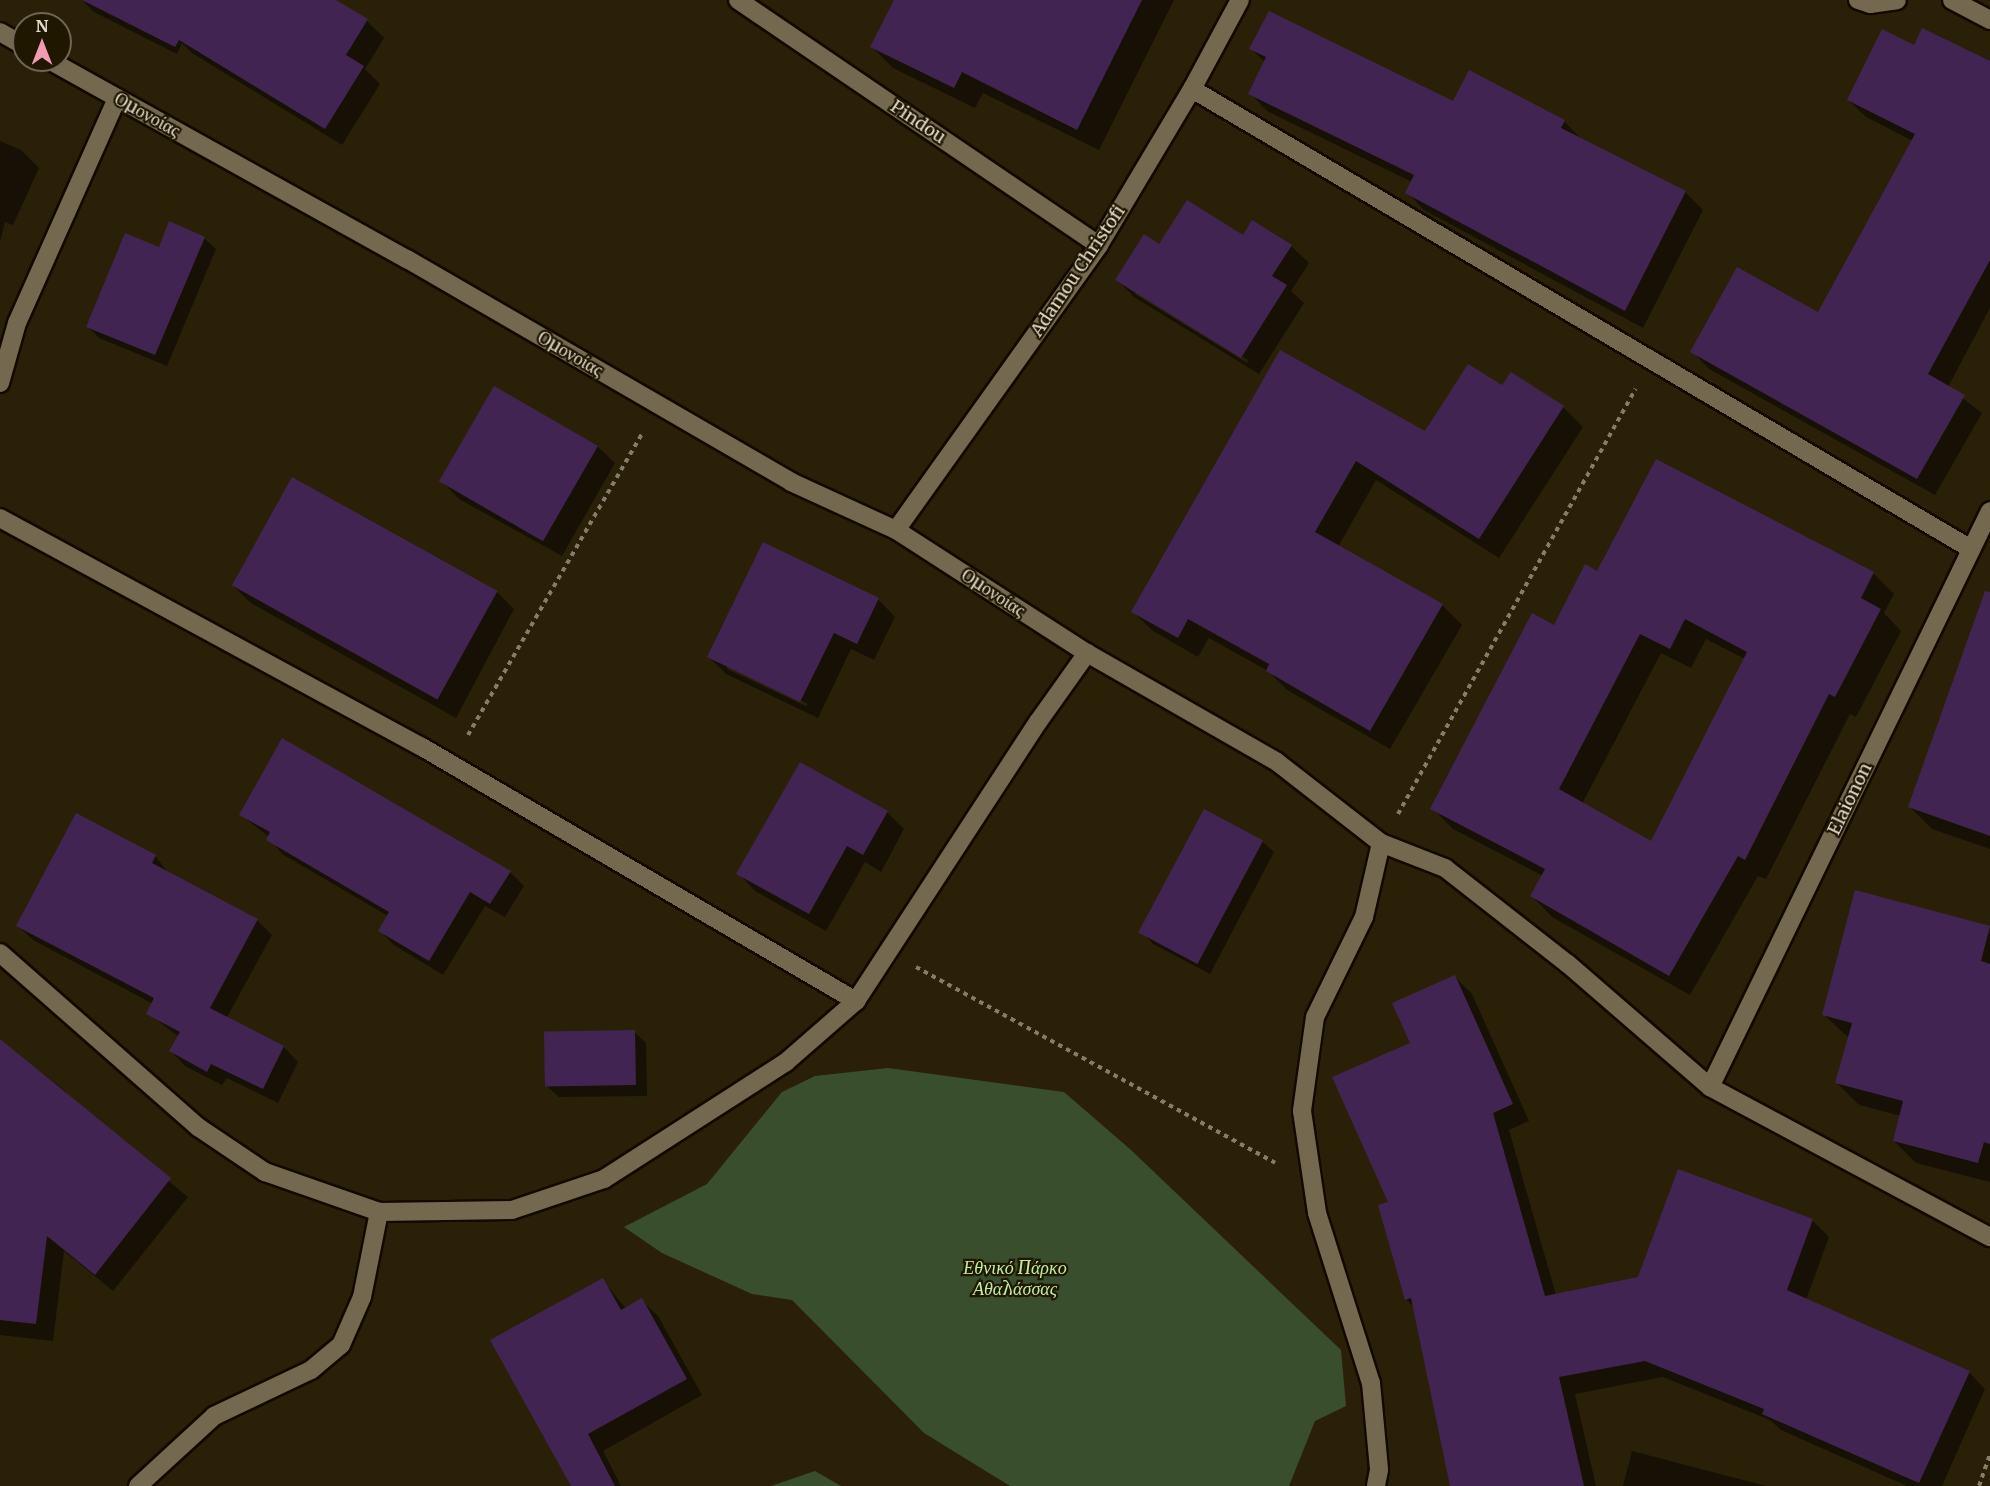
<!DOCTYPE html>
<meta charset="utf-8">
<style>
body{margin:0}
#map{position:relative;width:1990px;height:1486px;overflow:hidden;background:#2a2008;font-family:Merriweather,serif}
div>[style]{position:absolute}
.green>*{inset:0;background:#394e2c}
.shadow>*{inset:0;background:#0007}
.building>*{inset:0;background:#422452;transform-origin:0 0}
.path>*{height:4px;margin-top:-2px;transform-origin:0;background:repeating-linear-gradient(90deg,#857c69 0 4.5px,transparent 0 9px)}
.roads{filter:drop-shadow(2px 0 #130900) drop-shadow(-2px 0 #130900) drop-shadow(0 2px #130900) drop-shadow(0 -2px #130900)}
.lane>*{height:18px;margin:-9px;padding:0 9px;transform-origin:9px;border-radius:9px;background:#74694f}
.street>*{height:18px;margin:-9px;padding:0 9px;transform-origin:9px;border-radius:9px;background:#74694f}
span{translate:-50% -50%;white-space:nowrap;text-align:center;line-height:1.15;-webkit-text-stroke:4.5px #201701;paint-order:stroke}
.street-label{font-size:18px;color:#e3dcce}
.park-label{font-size:18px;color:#bdee9f;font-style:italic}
.north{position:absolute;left:12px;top:12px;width:60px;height:60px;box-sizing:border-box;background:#201701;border:2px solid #6e6653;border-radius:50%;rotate:0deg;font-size:16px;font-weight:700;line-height:24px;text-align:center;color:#e3dcce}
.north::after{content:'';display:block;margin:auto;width:21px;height:27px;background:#f19ab3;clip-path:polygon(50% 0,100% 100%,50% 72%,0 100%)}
</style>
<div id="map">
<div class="green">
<div style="clip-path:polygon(888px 1068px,1064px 1092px,1131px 1150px,1341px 1350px,1346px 1406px,1315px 1421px,1289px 1486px,1010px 1486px,924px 1433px,792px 1300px,752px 1294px,662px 1253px,624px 1227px,707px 1184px,782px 1092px,815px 1076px)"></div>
<div style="clip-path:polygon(815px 1471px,841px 1486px,771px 1486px)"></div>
</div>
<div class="shadow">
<div style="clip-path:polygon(82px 0,333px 0,367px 21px,384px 38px,365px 69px,380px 84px,342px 145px,192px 53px,182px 43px,177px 54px,94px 12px)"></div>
<div style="clip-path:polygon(896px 0,1174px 0,1099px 150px,983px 93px,975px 108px,893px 68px,872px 47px)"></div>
<div style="clip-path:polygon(1915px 47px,1990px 63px,1990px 308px,1948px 387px,1982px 413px,1935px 495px,1709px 369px,1692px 351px,1819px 314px,1913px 141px,1866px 117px,1848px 100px)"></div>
<div style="clip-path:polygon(1251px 49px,1453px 103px,1564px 121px,1581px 139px,1685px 192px,1703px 210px,1643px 328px,1424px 210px,1407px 192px,1412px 182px,1267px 111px,1250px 93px,1265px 62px)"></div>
<div style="clip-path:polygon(0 141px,21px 150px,39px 168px,13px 225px,5px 222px,0 242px)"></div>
<div style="clip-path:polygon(evenodd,1252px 222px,1291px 246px,1309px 263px,1291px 291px,1304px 303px,1259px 374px,1134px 297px,1117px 280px,1243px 237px,1252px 222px,1135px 290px,1248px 360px,1247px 363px,1135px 294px,1135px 290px)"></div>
<div style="clip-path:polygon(204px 238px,216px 249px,167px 366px,99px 338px,87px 326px,160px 249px)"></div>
<div style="clip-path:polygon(1281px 352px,1425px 433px,1503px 387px,1563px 407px,1583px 427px,1499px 558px,1376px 480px,1338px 547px,1442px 605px,1462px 625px,1390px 749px,1287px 690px,1268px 671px,1209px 638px,1198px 657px,1153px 631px,1133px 612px)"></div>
<div style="clip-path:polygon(597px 446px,615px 463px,562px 556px,459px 499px,442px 481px)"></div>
<div style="clip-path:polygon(evenodd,1656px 461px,1874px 574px,1894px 594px,1884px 613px,1901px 631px,1856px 717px,1850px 714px,1766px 879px,1758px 876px,1690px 995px,1552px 917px,1532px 896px,1543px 876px,1453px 829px,1432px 808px,1554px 627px,1598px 573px,1656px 461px,1706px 639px,1745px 659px,1651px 843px,1582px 804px,1661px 653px,1691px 668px,1706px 639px)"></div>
<div style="clip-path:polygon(233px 586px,497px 592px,514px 609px,456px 718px,251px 603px)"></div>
<div style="clip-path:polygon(evenodd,878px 599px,895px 617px,874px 660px,851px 649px,818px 718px,726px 674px,709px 657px,878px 599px,727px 665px,808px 704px,806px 706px,727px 669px,727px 665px)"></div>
<div style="clip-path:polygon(1990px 637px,1990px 849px,1932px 829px,1910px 807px)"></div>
<div style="clip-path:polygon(887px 812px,904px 829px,881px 872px,865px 862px,826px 931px,755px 891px,738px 873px)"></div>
<div style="clip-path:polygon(76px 815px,156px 857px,169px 874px,257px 920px,272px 935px,226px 1019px,284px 1047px,298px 1062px,278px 1103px,227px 1078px,222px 1085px,185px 1066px,171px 1051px,179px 1037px,148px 1013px,153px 1004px,33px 940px,18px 926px)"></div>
<div style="clip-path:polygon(241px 815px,510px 872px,524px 886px,505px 917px,485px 906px,443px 975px,394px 945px,380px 931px,388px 916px,282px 854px,269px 837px)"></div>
<div style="clip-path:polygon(1262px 841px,1274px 852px,1210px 974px,1153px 944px,1142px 932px)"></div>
<div style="clip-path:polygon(1856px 892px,1990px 927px,1990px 1182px,1916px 1163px,1894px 1141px,1901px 1116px,1859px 1105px,1837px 1083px,1849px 1038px,1824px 1015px)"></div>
<div style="clip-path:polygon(1455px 977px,1472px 994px,1529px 1121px,1509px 1130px,1556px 1295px,1639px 1278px,1812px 1220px,1829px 1237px,1806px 1300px,1969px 1372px,1985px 1389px,1942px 1486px,1907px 1486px,1781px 1430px,1770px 1420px,1663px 1377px,1575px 1394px,1596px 1486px,1453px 1486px,1414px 1307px,1406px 1299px,1390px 1203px,1412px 1044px)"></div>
<div style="clip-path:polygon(634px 1032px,646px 1043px,647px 1096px,559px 1097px,547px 1086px)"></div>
<div style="clip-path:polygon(0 1041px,64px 1090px,80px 1108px,188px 1197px,113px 1291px,64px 1251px,53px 1341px,0 1335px)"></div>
<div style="clip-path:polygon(602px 1279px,626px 1309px,641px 1300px,658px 1316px,702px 1395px,603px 1451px,621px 1486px,572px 1486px)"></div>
<div style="clip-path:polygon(1632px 1451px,1766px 1486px,1623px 1486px)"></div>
</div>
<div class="building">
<div style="clip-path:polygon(82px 0,336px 0,368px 19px,346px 55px,364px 66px,325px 129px,179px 40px,175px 47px)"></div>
<div style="clip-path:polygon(894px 0,1142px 0,1077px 130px,962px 72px,954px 88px,870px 47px)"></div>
<div style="clip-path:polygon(1269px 11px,1453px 101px,1469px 70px,1565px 120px,1561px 128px,1686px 191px,1625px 311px,1405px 193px,1414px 175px,1248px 94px,1266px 57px,1249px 49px)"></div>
<div style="clip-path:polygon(1922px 28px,1990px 61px,1990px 260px,1928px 374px,1965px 395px,1917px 479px,1690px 352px,1737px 267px,1818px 312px,1915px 134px,1847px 100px,1882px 29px,1914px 45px)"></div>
<div style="clip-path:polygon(1187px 200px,1243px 235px,1252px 220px,1292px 245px,1272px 276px,1287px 285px,1241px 358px,1115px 280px,1144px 234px,1159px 244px)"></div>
<div style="clip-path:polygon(169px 221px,205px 237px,155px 355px,86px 327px,125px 233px,159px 247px)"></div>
<div style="clip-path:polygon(1280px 350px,1425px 431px,1468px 364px,1502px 385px,1511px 372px,1564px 406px,1479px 539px,1356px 461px,1315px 532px,1443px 604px,1370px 731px,1266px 671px,1269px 664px,1188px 619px,1178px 638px,1131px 612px)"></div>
<div style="left:494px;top:386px;width:120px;height:110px;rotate:30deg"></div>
<div style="clip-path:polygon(evenodd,1656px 459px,1874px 572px,1861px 598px,1881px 609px,1835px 697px,1829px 694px,1745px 860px,1738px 856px,1669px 976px,1530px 896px,1545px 869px,1430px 809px,1532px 613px,1554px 625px,1585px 564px,1597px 571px,1656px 459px,1685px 619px,1747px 652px,1651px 841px,1559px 789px,1640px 634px,1670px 649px,1685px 619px)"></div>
<div style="left:292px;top:477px;width:235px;height:124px;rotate:29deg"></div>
<div style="clip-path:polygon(763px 542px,879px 598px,857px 644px,834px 633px,800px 702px,707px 657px)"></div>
<div style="clip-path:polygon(1985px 591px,1990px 592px,1990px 836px,1908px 807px)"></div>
<div style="clip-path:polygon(282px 738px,511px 871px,490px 904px,470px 892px,429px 961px,378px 931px,389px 912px,266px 840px,270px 832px,239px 815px)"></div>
<div style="clip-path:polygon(800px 762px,888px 811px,863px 855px,847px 846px,809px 914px,736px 874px)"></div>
<div style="left:1204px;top:809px;width:67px;height:140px;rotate:28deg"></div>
<div style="clip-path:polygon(76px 813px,156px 855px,152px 863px,258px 919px,210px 1008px,284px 1046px,263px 1089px,211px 1064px,207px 1072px,169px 1051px,180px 1032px,146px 1014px,154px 998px,16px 926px)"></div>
<div style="clip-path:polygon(1855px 890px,1990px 926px,1981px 961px,1990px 964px,1990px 1144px,1984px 1142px,1978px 1163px,1893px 1141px,1903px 1101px,1835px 1083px,1852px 1023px,1822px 1015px)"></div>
<div style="clip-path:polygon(1455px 975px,1513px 1104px,1493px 1113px,1545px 1296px,1638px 1277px,1678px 1169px,1813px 1219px,1787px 1290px,1970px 1371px,1919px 1483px,1762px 1414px,1764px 1409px,1645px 1361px,1559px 1377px,1584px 1486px,1450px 1486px,1411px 1298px,1405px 1300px,1378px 1205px,1388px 1202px,1332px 1077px,1410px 1043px,1392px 1003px)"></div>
<div style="left:635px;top:1030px;width:55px;height:91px;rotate:89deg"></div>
<div style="clip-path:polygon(0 1039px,171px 1178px,95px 1275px,47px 1236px,36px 1324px,0 1320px)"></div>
<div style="clip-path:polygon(603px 1278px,621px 1310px,642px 1298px,687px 1379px,588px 1434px,615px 1486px,571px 1486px,490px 1340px)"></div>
</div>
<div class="path">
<div style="left:468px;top:735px;width:350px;rotate:-60deg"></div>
<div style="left:1398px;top:814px;width:487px;rotate:-60.8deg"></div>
<div style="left:916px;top:967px;width:409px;rotate:28.6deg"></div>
<div style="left:1979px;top:1486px;width:34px;rotate:-71deg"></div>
</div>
<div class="roads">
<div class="lane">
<div style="left:1858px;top:0;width:13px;rotate:18deg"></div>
<div style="left:1870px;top:4px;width:27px;rotate:-8deg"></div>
<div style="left:1952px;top:0;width:43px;rotate:27.8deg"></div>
</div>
<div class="street">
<div style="left:738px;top:0;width:436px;rotate:34.2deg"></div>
<div style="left:0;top:32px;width:28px;rotate:30deg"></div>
<div style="left:49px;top:60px;width:410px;rotate:29.1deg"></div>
<div style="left:407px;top:259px;width:444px;rotate:30.1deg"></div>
<div style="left:791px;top:482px;width:115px;rotate:24.6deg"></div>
<div style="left:896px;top:530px;width:227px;rotate:32.8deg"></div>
<div style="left:1192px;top:89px;width:905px;rotate:30.56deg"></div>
<div style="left:0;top:383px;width:62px;rotate:-74.2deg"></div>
<div style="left:17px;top:323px;width:246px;rotate:-66deg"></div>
<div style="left:0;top:518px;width:480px;rotate:28.5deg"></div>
<div style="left:422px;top:747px;width:503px;rotate:30.34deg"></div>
<div style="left:896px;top:530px;width:350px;rotate:-54.5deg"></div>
<div style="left:1099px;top:245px;width:182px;rotate:-59.2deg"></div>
<div style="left:1192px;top:89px;width:101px;rotate:-61.7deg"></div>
<div style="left:1381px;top:843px;width:69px;rotate:21.3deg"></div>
<div style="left:1445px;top:868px;width:156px;rotate:38deg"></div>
<div style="left:1568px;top:964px;width:188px;rotate:40.9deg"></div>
<div style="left:1710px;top:1087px;width:318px;rotate:28.2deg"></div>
<div style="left:0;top:953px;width:264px;rotate:41.3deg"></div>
<div style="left:198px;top:1127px;width:81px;rotate:33.9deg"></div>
<div style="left:265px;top:1172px;width:121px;rotate:19.3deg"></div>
<div style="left:379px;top:1212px;width:133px;rotate:-0.9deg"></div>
<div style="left:512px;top:1210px;width:97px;rotate:-18.6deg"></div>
<div style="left:604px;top:1179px;width:216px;rotate:-32.7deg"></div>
<div style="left:786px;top:1062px;width:93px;rotate:-41.1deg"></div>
<div style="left:856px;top:1001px;width:333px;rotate:-56.9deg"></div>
<div style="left:1038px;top:722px;width:85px;rotate:-54.6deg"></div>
<div style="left:1087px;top:653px;width:219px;rotate:29.8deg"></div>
<div style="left:1277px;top:762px;width:132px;rotate:37.9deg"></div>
<div style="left:1381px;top:843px;width:76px;rotate:102.9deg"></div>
<div style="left:1364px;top:917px;width:111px;rotate:116.1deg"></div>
<div style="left:1315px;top:1017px;width:95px;rotate:97.9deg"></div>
<div style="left:1302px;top:1111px;width:103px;rotate:81.6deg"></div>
<div style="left:1317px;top:1213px;width:178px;rotate:72.4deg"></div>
<div style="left:1371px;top:1383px;width:87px;rotate:84.7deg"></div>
<div style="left:1379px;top:1470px;width:16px;rotate:101deg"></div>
<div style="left:1710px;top:1087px;width:640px;rotate:-64.08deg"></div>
<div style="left:138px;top:1486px;width:103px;rotate:-42.6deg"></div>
<div style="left:214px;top:1416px;width:107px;rotate:-25.4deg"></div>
<div style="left:311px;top:1370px;width:39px;rotate:-40deg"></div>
<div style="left:341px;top:1345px;width:52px;rotate:-66.4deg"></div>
<div style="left:362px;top:1297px;width:87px;rotate:-78.7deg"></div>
</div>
</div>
<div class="street-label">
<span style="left:147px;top:115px;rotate:29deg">Ομονοίας</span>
<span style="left:918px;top:122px;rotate:34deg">Pindou</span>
<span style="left:1078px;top:271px;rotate:-56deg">Adamou Christofi</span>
<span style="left:570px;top:354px;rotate:30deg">Ομονοίας</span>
<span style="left:993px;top:593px;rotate:33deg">Ομονοίας</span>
<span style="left:1850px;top:799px;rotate:-64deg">Elaionon</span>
</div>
<div class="park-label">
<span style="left:1015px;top:1279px">Εθνικό Πάρκο<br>Αθαλάσσας</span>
</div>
<div class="north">N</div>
</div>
